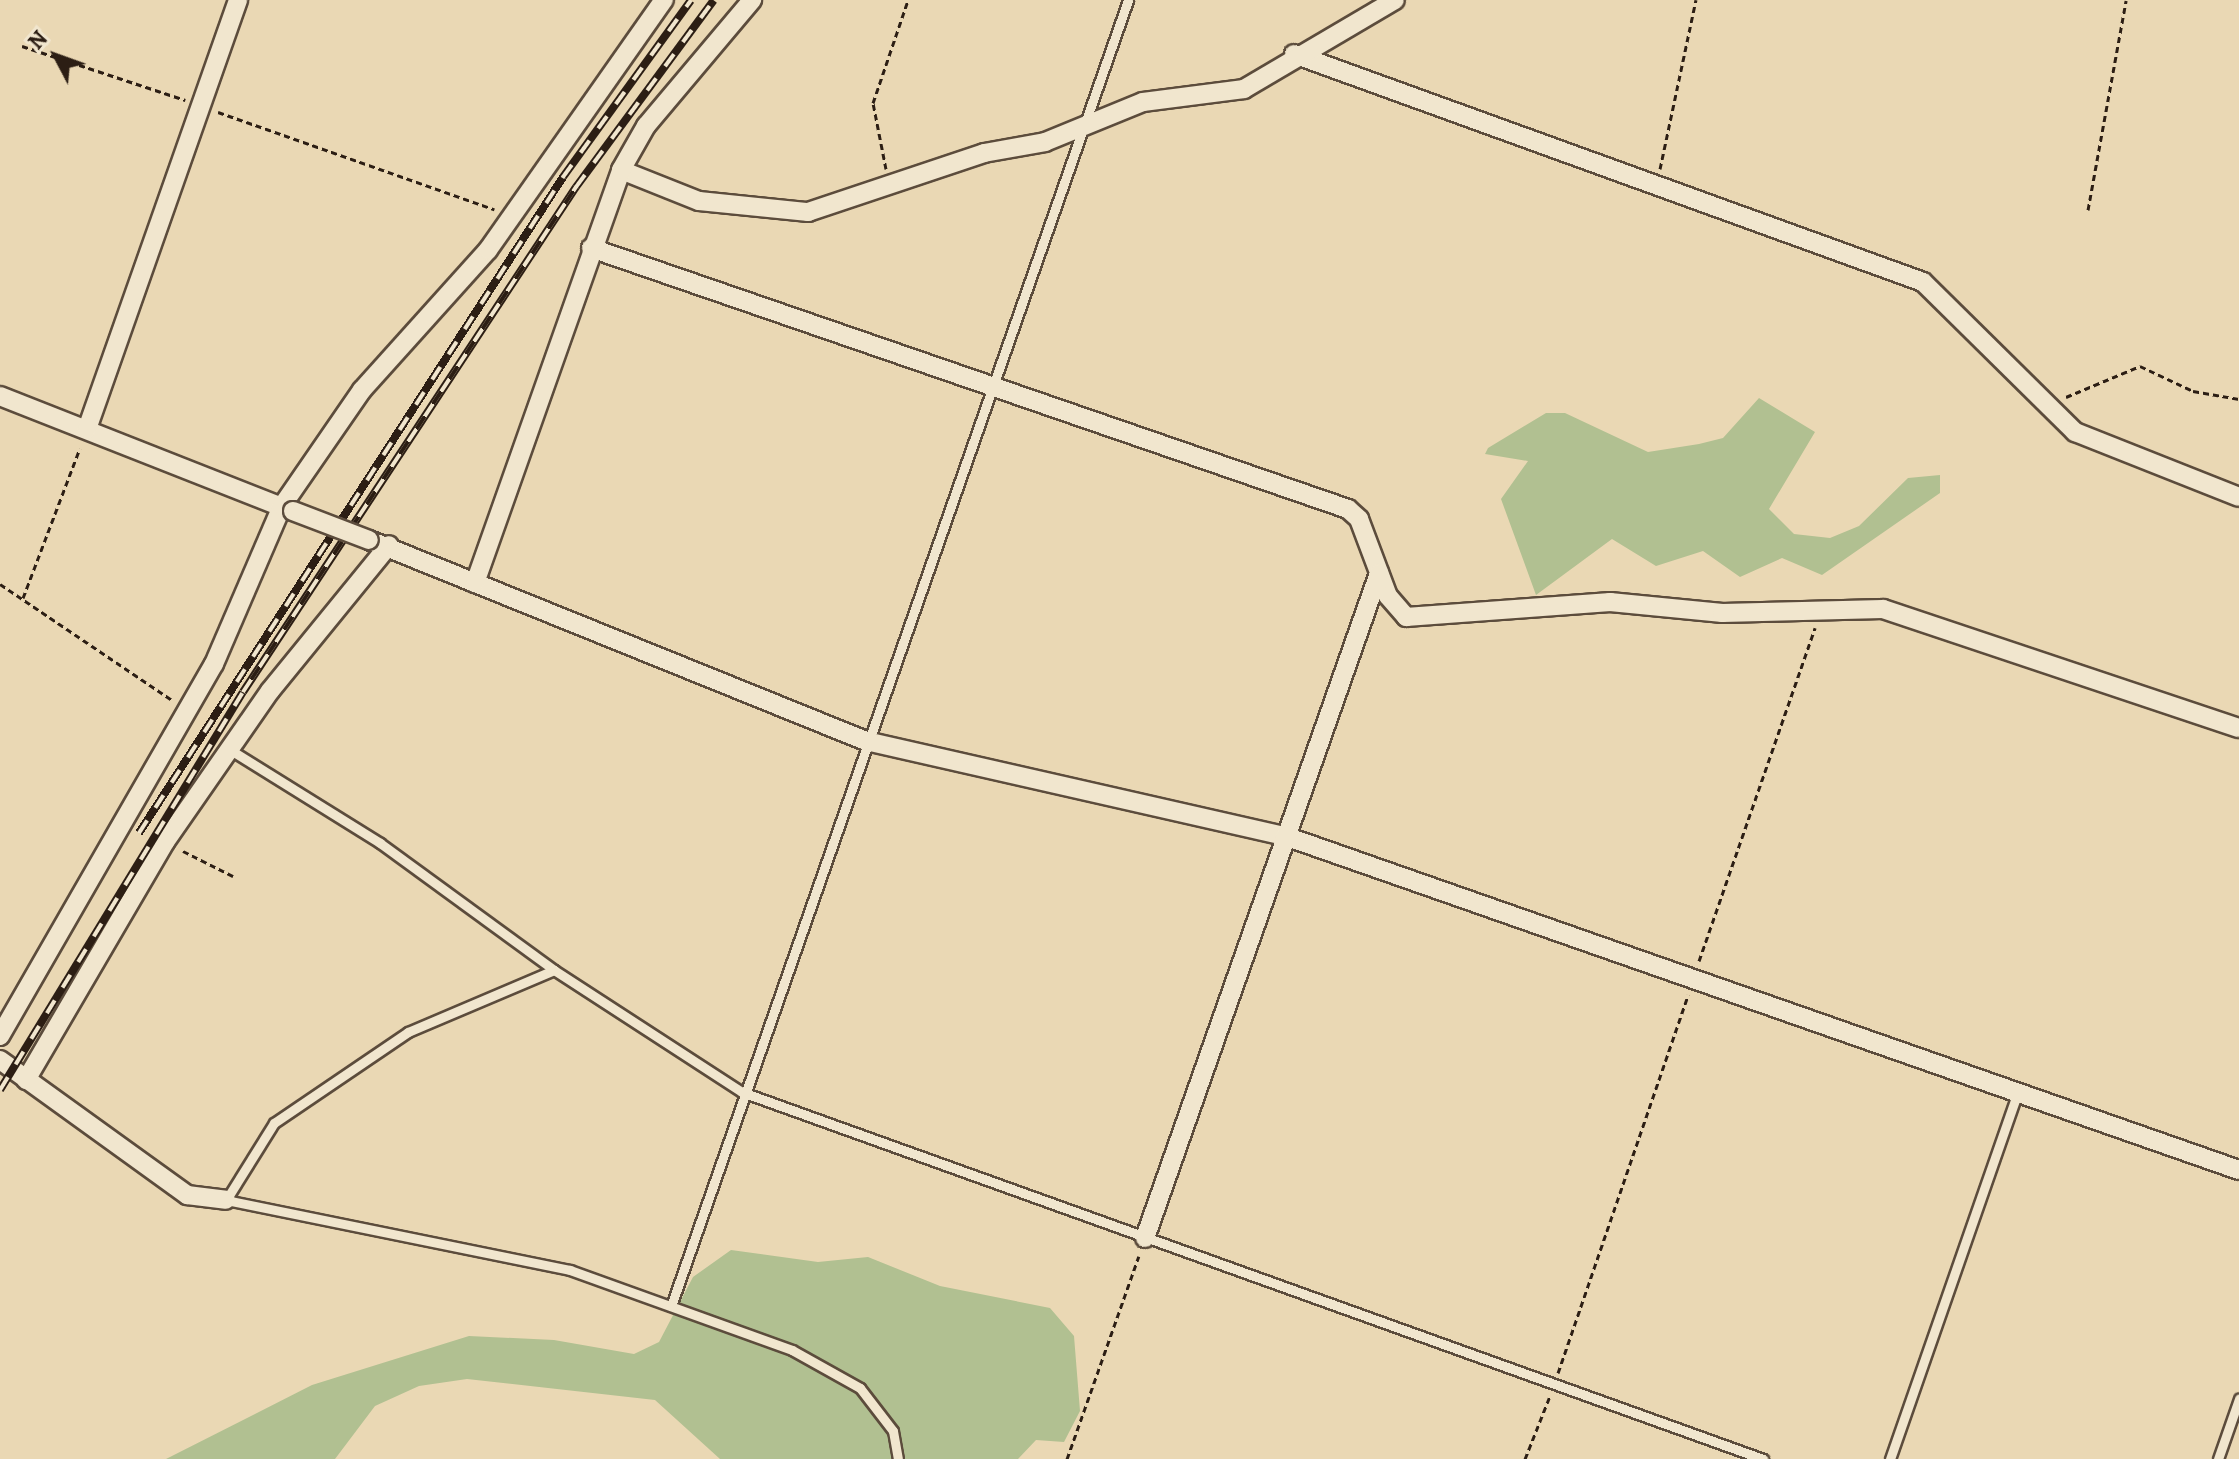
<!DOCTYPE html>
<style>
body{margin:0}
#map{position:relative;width:2239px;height:1459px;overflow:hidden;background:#ead8b4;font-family:Alegreya,serif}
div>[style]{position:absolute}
.green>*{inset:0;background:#b1c091}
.path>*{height:3px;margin-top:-1.5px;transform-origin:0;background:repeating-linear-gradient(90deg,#2c1e14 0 6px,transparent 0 10px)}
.roads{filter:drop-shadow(2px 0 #5c4c3c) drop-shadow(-2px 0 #5c4c3c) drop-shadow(0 2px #5c4c3c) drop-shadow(0 -2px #5c4c3c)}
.service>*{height:9px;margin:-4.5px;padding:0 4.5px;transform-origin:4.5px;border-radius:4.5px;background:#f1e6ce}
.minor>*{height:18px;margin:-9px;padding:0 9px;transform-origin:9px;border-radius:9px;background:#f1e6ce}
.rail>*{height:8px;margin-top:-4px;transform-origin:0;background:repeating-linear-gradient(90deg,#f1e6ce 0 15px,#2c1e14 0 30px);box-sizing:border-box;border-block:2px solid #2c1e14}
.bridges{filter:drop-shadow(2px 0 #5c4c3c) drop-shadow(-2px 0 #5c4c3c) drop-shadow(0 2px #5c4c3c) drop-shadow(0 -2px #5c4c3c)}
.minor-bridge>*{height:18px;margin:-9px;padding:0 9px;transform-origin:9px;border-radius:9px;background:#f1e6ce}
span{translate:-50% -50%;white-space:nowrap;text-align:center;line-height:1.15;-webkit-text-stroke:6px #f1e6ce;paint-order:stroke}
.north{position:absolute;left:16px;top:16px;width:80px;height:80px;-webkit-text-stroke:6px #f1e6ce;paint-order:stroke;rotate:311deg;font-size:22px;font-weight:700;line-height:32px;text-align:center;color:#2c1e14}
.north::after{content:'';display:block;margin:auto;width:28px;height:36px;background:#2c1e14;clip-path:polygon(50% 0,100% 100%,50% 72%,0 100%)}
</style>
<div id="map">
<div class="green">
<div style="clip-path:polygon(1759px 398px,1815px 432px,1769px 509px,1794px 534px,1830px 538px,1859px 526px,1908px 478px,1940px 475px,1940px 493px,1822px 575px,1782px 558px,1740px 577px,1703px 551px,1656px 566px,1612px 539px,1536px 595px,1501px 499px,1528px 461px,1485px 454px,1488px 448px,1546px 413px,1565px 413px,1648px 452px,1699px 444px,1723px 438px)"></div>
<div style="clip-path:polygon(731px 1250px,818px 1262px,868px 1257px,940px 1286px,1050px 1308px,1074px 1336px,1080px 1411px,1064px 1442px,1036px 1440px,1018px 1459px,720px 1459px,655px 1400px,467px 1379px,419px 1386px,375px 1406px,335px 1459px,166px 1459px,312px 1385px,469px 1336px,554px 1340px,634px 1354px,659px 1342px,693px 1277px)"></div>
</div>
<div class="path">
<div style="left:22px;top:46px;width:172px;rotate:18.3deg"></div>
<div style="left:218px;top:112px;width:293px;rotate:19.4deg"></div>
<div style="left:886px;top:169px;width:67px;rotate:-101.1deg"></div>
<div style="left:873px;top:103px;width:109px;rotate:-71.2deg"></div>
<div style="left:1660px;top:169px;width:173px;rotate:-78deg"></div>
<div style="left:2088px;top:210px;width:213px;rotate:-79.7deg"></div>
<div style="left:2066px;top:397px;width:80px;rotate:-22.7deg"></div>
<div style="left:2140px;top:366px;width:59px;rotate:25.3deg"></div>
<div style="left:2193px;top:391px;width:47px;rotate:9.9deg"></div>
<div style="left:0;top:584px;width:207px;rotate:34deg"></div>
<div style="left:23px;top:598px;width:160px;rotate:-69.2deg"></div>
<div style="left:183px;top:851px;width:56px;rotate:26.6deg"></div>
<div style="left:1699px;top:961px;width:353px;rotate:-70.8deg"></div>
<div style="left:1558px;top:1373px;width:400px;rotate:-71deg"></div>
<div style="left:1067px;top:1459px;width:215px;rotate:-70.5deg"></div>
<div style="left:1525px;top:1459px;width:68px;rotate:-68.4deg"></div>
</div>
<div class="roads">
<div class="service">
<div style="left:229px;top:749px;width:178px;rotate:31.9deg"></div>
<div style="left:380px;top:843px;width:215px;rotate:36.1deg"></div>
<div style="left:554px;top:970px;width:224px;rotate:33deg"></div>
<div style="left:742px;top:1092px;width:1085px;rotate:19.77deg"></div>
<div style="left:554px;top:970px;width:159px;rotate:157deg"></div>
<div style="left:408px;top:1032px;width:162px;rotate:145.8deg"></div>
<div style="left:274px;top:1123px;width:91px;rotate:121.9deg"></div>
<div style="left:226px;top:1200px;width:351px;rotate:11.5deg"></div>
<div style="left:570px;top:1270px;width:236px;rotate:19.8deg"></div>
<div style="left:792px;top:1350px;width:78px;rotate:29.2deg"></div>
<div style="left:860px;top:1388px;width:54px;rotate:52.5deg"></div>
<div style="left:893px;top:1431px;width:28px;rotate:80deg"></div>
<div style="left:671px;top:1306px;width:1384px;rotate:-70.71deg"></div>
<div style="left:1890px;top:1459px;width:386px;rotate:-70.8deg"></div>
<div style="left:2218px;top:1459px;width:64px;rotate:-70.7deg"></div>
</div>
<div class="minor">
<div style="left:1294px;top:54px;width:669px;rotate:19.92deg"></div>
<div style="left:1923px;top:282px;width:214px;rotate:44.6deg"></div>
<div style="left:2075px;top:432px;width:176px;rotate:21.6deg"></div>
<div style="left:621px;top:170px;width:84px;rotate:21.7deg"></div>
<div style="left:699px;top:201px;width:110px;rotate:5.8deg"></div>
<div style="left:808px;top:212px;width:186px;rotate:-18.5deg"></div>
<div style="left:984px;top:153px;width:62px;rotate:-10.2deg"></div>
<div style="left:1045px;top:142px;width:106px;rotate:-22.2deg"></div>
<div style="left:1143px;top:102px;width:102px;rotate:-7.3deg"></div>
<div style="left:1244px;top:89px;width:175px;rotate:-30.5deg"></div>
<div style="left:591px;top:248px;width:801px;rotate:19.02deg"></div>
<div style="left:1348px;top:509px;width:15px;rotate:42deg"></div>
<div style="left:1359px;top:519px;width:82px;rotate:69.4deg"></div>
<div style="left:1388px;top:596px;width:28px;rotate:49deg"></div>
<div style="left:1406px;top:617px;width:205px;rotate:-4.2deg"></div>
<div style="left:1610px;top:602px;width:113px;rotate:5.6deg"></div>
<div style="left:1722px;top:613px;width:161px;rotate:-1.4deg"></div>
<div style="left:1883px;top:609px;width:375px;rotate:18.5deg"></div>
<div style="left:0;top:396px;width:312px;rotate:21.5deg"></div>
<div style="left:87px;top:429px;width:455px;rotate:-70.6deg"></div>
<div style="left:369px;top:540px;width:536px;rotate:22.02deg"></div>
<div style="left:866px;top:741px;width:430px;rotate:12.8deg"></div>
<div style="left:1285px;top:836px;width:1011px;rotate:19.3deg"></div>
<div style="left:475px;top:583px;width:438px;rotate:-70.5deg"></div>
<div style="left:621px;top:170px;width:51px;rotate:-60.4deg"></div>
<div style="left:646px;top:126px;width:165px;rotate:-49.9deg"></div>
<div style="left:0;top:1036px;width:429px;rotate:-60.1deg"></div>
<div style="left:214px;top:664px;width:172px;rotate:-66.7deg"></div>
<div style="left:282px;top:506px;width:141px;rotate:-55.4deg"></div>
<div style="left:362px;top:390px;width:188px;rotate:-48deg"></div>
<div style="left:488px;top:250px;width:306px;rotate:-54.9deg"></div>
<div style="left:0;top:1060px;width:231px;rotate:35.8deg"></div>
<div style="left:187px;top:1195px;width:39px;rotate:7deg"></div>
<div style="left:26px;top:1080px;width:276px;rotate:-59.7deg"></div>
<div style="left:165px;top:842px;width:184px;rotate:-55.2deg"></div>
<div style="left:270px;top:691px;width:188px;rotate:-50.8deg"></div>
<div style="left:1145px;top:1238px;width:705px;rotate:-70.61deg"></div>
</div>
</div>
<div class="rail">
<div style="left:139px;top:833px;width:781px;rotate:-57.12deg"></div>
<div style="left:563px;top:177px;width:218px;rotate:-54.1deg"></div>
<div style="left:0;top:1090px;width:466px;rotate:-58.6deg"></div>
<div style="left:243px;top:692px;width:605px;rotate:-56.6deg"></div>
<div style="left:576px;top:187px;width:232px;rotate:-53.6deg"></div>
</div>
<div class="bridges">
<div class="minor-bridge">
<div style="left:293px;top:511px;width:81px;rotate:20.9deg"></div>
</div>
</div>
<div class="north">N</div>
</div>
